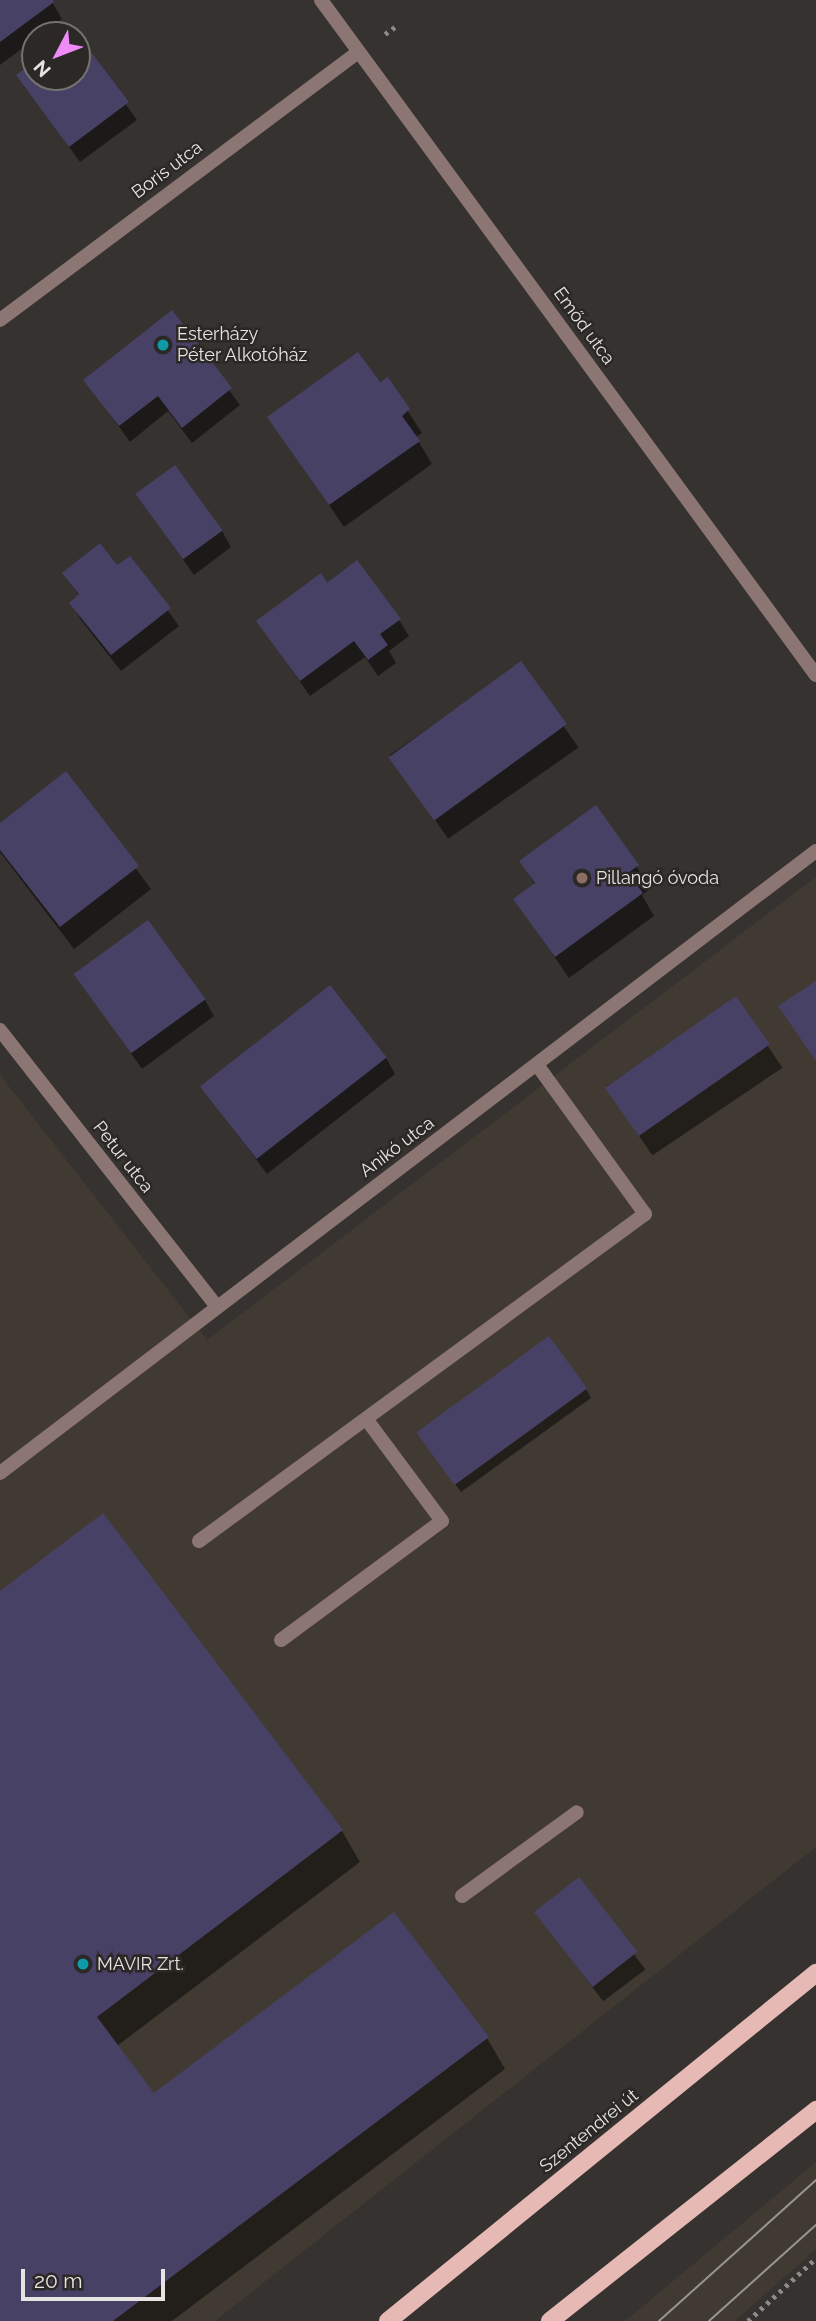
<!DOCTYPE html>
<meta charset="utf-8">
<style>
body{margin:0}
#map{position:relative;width:816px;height:2321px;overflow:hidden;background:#35322f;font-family:Raleway,sans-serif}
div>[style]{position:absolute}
.built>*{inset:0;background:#413a32}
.shadow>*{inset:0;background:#0007;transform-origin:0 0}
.building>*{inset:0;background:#484166;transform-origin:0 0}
.path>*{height:4.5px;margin-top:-2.25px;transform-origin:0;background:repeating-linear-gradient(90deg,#8d8b89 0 3.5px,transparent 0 8.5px)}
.service>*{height:14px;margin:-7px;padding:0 7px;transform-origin:7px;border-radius:7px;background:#8c7674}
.minor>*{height:14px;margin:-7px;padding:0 7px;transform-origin:7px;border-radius:7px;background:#8c7674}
.primary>*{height:18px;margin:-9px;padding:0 9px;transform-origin:9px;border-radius:9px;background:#e6b9b5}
.tram>*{height:2px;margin:-1px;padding:0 1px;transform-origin:1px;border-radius:1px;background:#979593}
.dots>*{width:19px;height:19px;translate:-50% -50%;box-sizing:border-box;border:4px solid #2b2826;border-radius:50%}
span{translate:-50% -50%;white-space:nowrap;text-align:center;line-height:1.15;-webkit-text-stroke:5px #2b2826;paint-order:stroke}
.street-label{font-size:18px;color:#e5e4e2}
.poi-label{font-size:18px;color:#e5e4e2}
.left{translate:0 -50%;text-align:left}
.north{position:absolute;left:21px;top:21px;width:70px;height:70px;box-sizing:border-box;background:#2b2826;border:2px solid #757371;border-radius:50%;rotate:228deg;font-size:19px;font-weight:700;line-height:28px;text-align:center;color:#e5e4e2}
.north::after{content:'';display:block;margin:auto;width:24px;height:32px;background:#ee8bf7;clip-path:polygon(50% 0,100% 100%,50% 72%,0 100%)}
.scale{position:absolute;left:21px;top:2269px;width:144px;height:32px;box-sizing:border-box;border:4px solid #e5e4e2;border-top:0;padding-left:9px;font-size:21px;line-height:24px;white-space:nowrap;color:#e5e4e2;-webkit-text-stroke:5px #2b2826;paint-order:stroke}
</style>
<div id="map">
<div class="built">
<div style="clip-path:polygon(816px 877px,816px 1847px,215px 2321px,0 2321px,0 1075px,207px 1340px)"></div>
<div style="clip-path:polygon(816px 2162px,816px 2249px,735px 2321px,625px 2321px)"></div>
</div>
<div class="shadow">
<div style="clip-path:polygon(0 0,51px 0,62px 19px,0 65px)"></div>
<div style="clip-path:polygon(77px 36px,137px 120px,80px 162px,18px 76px,35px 63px,35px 77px,77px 77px)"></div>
<div style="clip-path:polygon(171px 312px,240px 405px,192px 443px,168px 411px,130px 442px,85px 380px)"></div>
<div style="clip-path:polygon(387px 379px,422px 433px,416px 437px,432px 464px,344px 527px,269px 417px)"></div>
<div style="clip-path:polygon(137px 495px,222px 531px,231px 547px,194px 575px)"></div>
<div style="clip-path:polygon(129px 558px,179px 626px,121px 671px,81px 620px,71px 603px,80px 597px,65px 573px,117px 568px)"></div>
<div style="clip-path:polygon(327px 585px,399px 620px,409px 636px,389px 651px,396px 663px,378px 676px,365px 657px,310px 696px,258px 622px)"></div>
<div style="left:520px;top:664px;width:102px;height:159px;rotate:55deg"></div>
<div style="clip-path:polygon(66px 774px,151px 889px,74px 949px,0 852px,0 825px)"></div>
<div style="clip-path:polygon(595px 807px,651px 888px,642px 895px,654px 916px,569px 978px,515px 900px,535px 885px,522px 862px)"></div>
<div style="clip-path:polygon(76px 975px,205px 1000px,214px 1016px,142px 1069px)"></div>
<div style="left:736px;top:999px;width:83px;height:157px;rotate:56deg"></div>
<div style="clip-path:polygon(386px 1058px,395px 1074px,267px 1174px,202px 1087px)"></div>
<div style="clip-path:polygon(586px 1389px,591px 1398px,461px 1492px,423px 1441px)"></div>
<div style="clip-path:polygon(103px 1516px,342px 1831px,360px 1862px,117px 2046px,154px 2095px,394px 1915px,487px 2038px,505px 2069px,172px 2321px,0 2321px,0 1593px)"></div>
<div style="left:578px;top:1880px;width:112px;height:53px;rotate:53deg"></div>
</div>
<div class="building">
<div style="clip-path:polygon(0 0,53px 0,54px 2px,0 42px)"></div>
<div style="clip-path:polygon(75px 31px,129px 102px,69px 147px,16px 75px,35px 61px,35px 77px,77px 77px,77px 35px,70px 35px)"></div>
<div style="clip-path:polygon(172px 310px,232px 388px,182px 428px,158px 396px,119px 426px,83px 380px)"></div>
<div style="clip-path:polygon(358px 352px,380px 382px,388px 377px,410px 409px,402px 416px,420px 441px,329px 505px,267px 417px)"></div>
<div style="left:175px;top:465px;width:81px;height:49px;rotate:54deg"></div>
<div style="clip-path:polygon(100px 543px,117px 565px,130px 556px,171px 608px,111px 655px,69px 603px,79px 594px,62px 573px)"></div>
<div style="clip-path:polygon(357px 560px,401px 619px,380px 634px,388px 645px,368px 660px,354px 641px,300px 681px,256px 621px,321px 573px,327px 583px)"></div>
<div style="left:521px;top:661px;width:78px;height:164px;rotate:54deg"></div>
<div style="clip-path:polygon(66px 771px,139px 866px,60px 927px,0 850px,0 823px)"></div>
<div style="clip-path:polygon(596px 805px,639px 865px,628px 873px,643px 893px,555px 957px,513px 899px,535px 883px,519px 861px)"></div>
<div style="left:148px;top:920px;width:98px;height:92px;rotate:54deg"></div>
<div style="clip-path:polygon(816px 981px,816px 1061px,778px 1006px)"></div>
<div style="left:330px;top:985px;width:92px;height:165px;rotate:52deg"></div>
<div style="left:736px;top:996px;width:59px;height:160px;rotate:55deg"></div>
<div style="left:549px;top:1336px;width:65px;height:164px;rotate:54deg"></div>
<div style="clip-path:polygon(103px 1513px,343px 1830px,97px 2017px,154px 2093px,394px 1912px,489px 2037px,113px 2321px,0 2321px,0 1591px)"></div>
<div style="left:579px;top:1877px;width:95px;height:57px;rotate:52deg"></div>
</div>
<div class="path">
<div style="left:385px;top:34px;width:12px;rotate:-35deg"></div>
<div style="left:748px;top:2321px;width:93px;rotate:-42.8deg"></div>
</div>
<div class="service">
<div style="left:199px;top:1541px;width:553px;rotate:-36.25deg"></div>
<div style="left:645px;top:1214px;width:184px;rotate:-125.9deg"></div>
<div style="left:281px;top:1640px;width:200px;rotate:-36.5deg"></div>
<div style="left:442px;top:1521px;width:126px;rotate:-126.6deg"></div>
<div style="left:462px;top:1896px;width:142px;rotate:-36.1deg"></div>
</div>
<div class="minor">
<div style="left:321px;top:0;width:837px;rotate:53.75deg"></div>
<div style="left:0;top:320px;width:447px;rotate:-36.8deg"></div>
<div style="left:0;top:1030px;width:352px;rotate:51.9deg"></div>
<div style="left:0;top:1473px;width:1026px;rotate:-37.32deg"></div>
</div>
<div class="primary">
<div style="left:388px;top:2321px;width:552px;rotate:-39.11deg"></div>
<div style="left:550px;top:2321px;width:340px;rotate:-38.4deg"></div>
</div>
<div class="tram">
<div style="left:659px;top:2321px;width:211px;rotate:-41.9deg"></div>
<div style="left:709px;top:2321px;width:144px;rotate:-41.9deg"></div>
</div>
<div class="dots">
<div style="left:163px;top:345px;background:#0f9aa8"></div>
<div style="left:582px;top:878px;background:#8d6e63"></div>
<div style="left:83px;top:1964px;background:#0f9aa8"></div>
</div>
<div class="street-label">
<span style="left:167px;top:170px;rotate:-37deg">Boris utca</span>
<span style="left:584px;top:326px;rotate:54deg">Emőd utca</span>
<span style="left:397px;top:1147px;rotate:-37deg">Anikó utca</span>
<span style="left:123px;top:1157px;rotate:52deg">Petur utca</span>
<span style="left:589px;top:2131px;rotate:-39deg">Szentendrei út</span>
</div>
<div class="poi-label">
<span class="left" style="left:177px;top:345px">Esterházy<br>Péter Alkotóház</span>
<span class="left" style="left:596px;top:878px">Pillangó óvoda</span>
<span class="left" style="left:97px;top:1964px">MAVIR Zrt.</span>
</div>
<div class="north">N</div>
<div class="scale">20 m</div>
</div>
